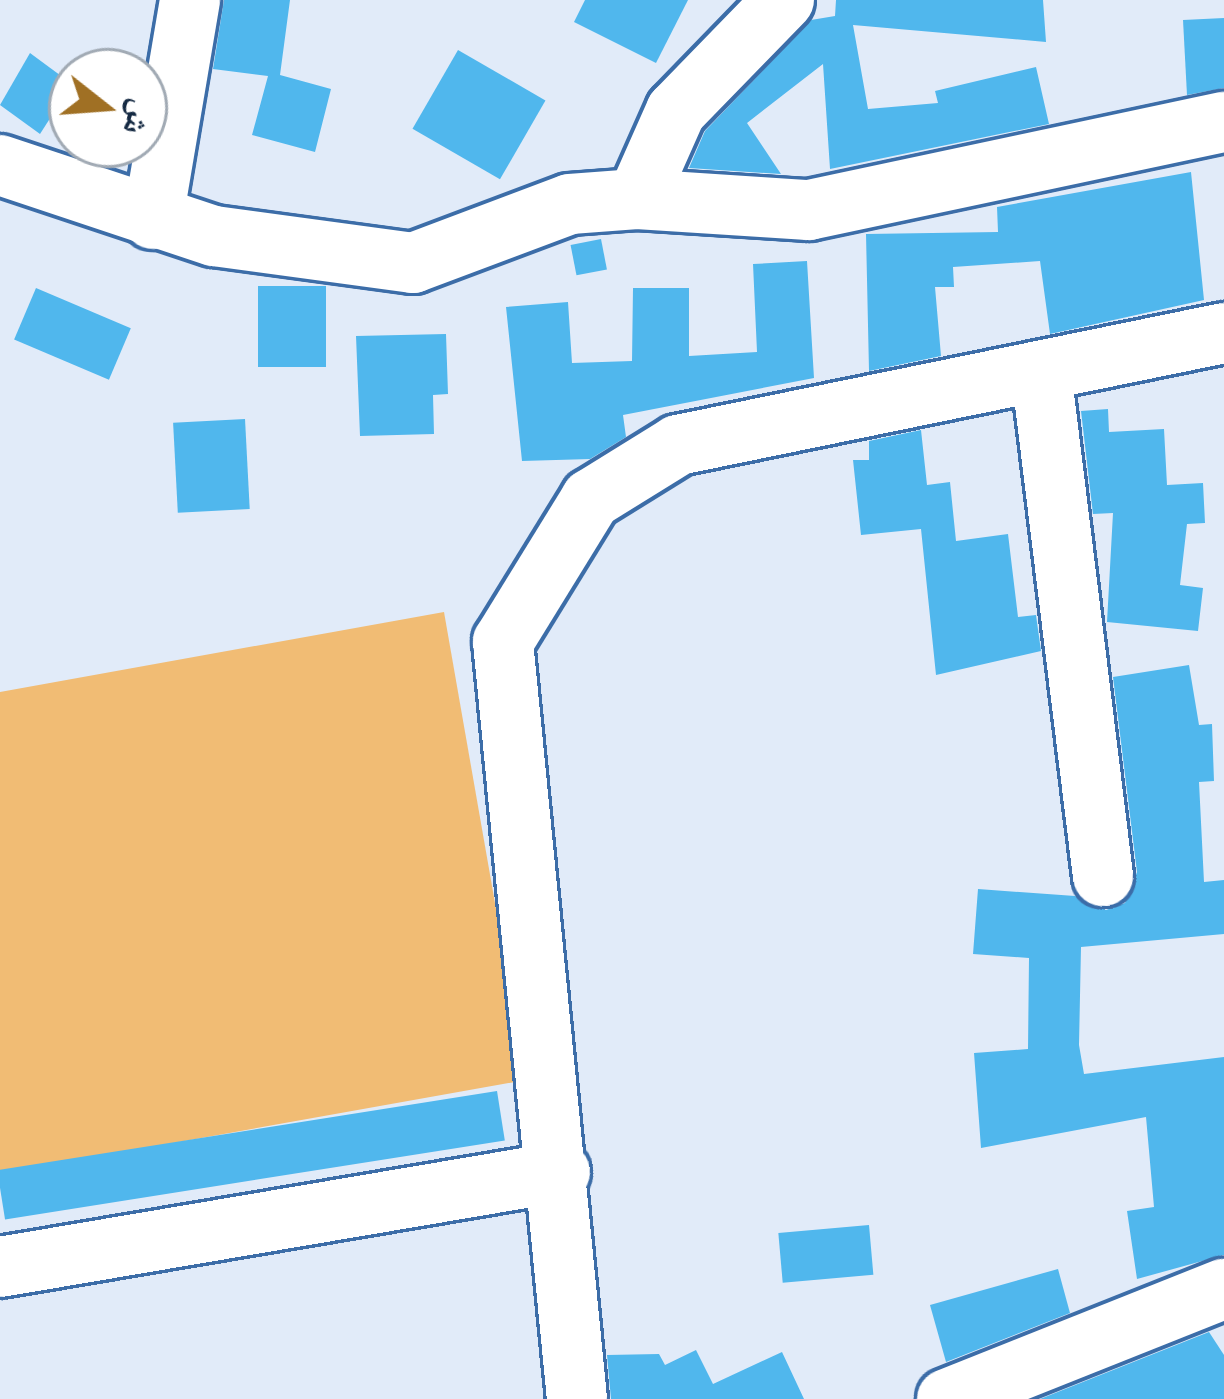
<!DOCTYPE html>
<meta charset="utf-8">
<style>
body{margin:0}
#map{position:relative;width:1224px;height:1399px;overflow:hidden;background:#e1ebf9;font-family:Lora,"Noto Naskh Arabic",serif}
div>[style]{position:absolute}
.green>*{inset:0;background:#f1bc74}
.building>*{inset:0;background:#50b7ed;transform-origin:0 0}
.roads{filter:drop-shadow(3px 0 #3c6da8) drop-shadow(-3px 0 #3c6da8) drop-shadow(0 3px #3c6da8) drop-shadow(0 -3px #3c6da8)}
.minor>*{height:60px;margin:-30px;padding:0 30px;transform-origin:30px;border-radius:30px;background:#fff}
span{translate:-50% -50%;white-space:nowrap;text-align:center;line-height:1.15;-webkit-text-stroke:9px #fff;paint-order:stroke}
.north{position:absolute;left:48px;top:48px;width:120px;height:120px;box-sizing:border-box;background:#fff;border:3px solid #a1aab4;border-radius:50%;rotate:107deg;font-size:33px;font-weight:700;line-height:48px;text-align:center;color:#152a43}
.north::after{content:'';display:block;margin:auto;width:42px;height:54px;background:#a07024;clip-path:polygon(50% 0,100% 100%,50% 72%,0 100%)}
</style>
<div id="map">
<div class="green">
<div style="clip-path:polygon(444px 612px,526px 1080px,0 1174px,0 692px)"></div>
</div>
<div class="building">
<div style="clip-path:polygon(224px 0,290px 0,280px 75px,331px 89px,315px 152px,252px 135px,268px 76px,213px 69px)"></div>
<div style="clip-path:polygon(585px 0,688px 0,656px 63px,574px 22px)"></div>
<div style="clip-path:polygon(836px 0,1043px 0,1046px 42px,853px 25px,868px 109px,938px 103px,935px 91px,1036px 67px,1049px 124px,830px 169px,823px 64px,747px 123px,781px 174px,689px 168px,705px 131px,811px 20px,835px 16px)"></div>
<div style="clip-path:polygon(1224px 18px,1224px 88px,1187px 95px,1183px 20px)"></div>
<div style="left:458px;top:50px;width:101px;height:91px;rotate:30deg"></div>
<div style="clip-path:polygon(30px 53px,72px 84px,40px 134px,0 105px)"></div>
<div style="clip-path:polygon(1191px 172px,1204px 300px,1050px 334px,1040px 261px,953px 267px,954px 287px,935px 287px,941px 356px,869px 371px,866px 234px,998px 232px,997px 207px)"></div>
<div style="left:601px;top:239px;width:31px;height:31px;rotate:79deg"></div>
<div style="clip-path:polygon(807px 261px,814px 378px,623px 415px,626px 437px,590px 459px,522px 461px,506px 307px,568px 302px,572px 363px,632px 361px,633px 288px,689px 288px,689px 356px,757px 352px,753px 264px)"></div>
<div style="left:258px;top:286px;width:68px;height:81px"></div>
<div style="left:36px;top:288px;width:103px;height:56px;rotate:23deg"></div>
<div style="clip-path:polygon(446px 334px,448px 394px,433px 395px,434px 434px,360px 436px,356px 336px)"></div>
<div style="clip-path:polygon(1108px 409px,1109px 432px,1164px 429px,1167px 485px,1203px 483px,1205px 523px,1187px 524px,1180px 585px,1203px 588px,1198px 631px,1107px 622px,1113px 513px,1093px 514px,1081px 411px)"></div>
<div style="left:245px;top:419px;width:90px;height:72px;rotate:87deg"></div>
<div style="clip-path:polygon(921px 430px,927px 485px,950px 482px,956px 541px,1008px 534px,1018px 617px,1036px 615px,1041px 651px,936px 675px,921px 529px,861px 535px,853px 460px,869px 460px,869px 441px)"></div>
<div style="clip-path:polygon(1189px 665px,1199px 725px,1212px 724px,1214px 781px,1199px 782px,1204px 882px,1224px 880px,1224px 934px,1081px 947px,1079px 1045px,1084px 1074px,1224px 1057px,1224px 1255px,1137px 1279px,1127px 1211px,1154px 1207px,1146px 1117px,981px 1148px,974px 1053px,1028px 1049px,1029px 958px,973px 954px,978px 889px,1075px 896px,1106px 910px,1125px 903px,1137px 872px,1113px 677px)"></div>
<div style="left:497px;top:1091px;width:50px;height:506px;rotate:81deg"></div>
<div style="left:869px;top:1225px;width:50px;height:91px;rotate:85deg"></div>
<div style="clip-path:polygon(1058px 1269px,1070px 1313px,946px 1362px,930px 1305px)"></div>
<div style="clip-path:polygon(1209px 1332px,1224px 1355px,1224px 1399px,1040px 1399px)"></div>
<div style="clip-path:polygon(696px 1350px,713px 1384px,782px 1352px,804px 1399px,611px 1399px,607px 1355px,659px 1354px,665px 1365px)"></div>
</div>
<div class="roads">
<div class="minor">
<div style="left:784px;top:0;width:155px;rotate:134.2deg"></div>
<div style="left:676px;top:111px;width:96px;rotate:113.9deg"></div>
<div style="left:637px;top:199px;width:172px;rotate:3.7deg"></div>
<div style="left:809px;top:210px;width:424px;rotate:-12deg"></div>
<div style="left:0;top:165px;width:225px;rotate:18.4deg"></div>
<div style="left:214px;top:236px;width:201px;rotate:7.7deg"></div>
<div style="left:413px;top:263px;width:168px;rotate:-20.6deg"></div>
<div style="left:570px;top:204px;width:67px;rotate:-4.3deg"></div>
<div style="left:153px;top:219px;width:222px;rotate:-80.4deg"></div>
<div style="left:1041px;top:371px;width:509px;rotate:83deg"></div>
<div style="left:0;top:1267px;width:568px;rotate:-9.63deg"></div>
<div style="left:577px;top:1399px;width:761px;rotate:-95.58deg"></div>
<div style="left:503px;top:642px;width:168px;rotate:-58.4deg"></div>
<div style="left:591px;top:499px;width:102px;rotate:-31.8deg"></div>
<div style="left:678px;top:445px;width:557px;rotate:-11.59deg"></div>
<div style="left:947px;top:1399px;width:298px;rotate:-21.7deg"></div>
</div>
</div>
<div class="north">ش</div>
</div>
